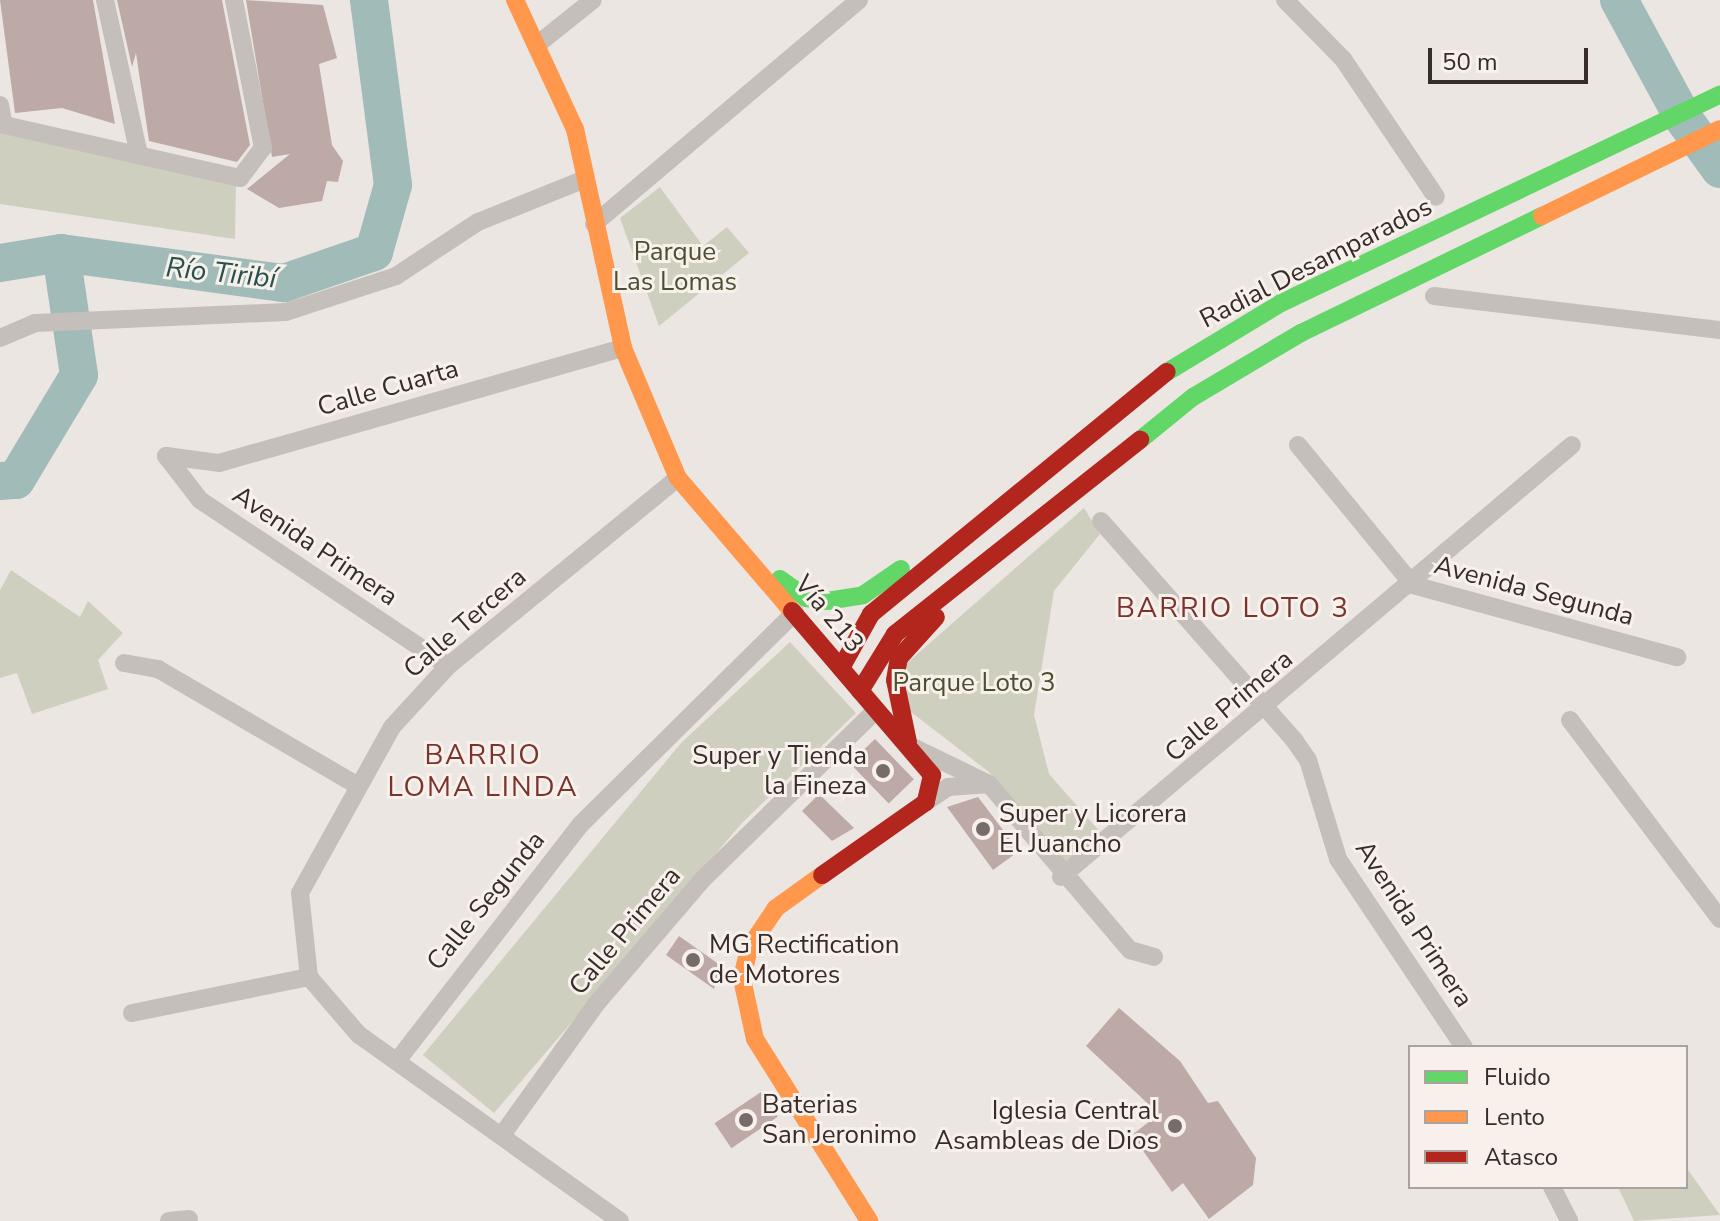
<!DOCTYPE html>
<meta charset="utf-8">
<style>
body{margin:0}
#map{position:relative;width:1720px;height:1221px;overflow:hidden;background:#ece6e3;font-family:"Nunito Sans",sans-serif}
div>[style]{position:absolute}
.green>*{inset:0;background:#cfcfbf}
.river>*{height:38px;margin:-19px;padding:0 19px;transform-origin:19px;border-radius:19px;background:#a1bbb8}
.building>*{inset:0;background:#bdaaa6;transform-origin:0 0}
.street>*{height:18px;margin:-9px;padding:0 9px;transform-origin:9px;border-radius:9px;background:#c5bfbc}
.fast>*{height:18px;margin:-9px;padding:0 9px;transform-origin:9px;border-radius:9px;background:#63d668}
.slow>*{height:18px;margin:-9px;padding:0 9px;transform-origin:9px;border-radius:9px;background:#ff974d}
.jam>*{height:18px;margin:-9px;padding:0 9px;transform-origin:9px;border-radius:9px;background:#b3261e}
.dots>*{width:22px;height:22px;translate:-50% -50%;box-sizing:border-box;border:4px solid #f8f0eb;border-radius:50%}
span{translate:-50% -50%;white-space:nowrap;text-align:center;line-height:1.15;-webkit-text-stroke:6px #f8f0eb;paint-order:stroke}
.park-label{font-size:26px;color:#4a5131}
.street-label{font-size:26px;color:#362c2a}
.poi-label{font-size:26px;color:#362c2a}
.right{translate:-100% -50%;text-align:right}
.left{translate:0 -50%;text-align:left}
.water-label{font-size:28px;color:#25524e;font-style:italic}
.neighbourhood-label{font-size:28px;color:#7b332d;letter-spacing:2px}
.legend{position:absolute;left:1408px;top:1045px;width:280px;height:144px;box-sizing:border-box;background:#f8f0eb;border:2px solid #aaa29e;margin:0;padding:10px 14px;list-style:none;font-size:24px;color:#362c2a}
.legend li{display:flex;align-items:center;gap:16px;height:40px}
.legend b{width:40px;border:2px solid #aaa29e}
.scale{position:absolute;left:1428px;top:48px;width:160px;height:36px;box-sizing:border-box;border:4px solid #362c2a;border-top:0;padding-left:10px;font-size:24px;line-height:28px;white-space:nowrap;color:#362c2a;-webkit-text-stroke:6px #f8f0eb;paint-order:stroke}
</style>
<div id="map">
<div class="green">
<div style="clip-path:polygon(0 132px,236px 182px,235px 239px,0 204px)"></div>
<div style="clip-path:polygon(660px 187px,703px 246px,727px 227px,749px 253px,659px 326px,620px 218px)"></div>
<div style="clip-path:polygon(1084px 508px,1100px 534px,1054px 591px,1034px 715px,1049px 774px,1102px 834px,1067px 862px,1052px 854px,989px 772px,907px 709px,907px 663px)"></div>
<div style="clip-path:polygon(11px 570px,80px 617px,88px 601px,123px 633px,98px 660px,108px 689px,32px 714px,17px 673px,0 678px,0 590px)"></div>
<div style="clip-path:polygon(790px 642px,856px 713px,742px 823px,494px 1113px,423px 1055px,681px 743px)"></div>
<div style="clip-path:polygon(1686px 1167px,1720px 1215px,1634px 1221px,1618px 1187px,1686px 1187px)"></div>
</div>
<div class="river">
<div style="left:1619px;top:0;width:134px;rotate:61.5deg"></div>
<div style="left:1683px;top:118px;width:63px;rotate:54deg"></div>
<div style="left:0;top:263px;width:62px;rotate:-9.3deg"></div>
<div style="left:61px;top:253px;width:225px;rotate:7.7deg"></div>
<div style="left:284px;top:283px;width:95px;rotate:-19deg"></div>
<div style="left:374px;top:252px;width:70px;rotate:-74.2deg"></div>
<div style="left:393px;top:185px;width:187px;rotate:-97.4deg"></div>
<div style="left:0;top:481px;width:16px;rotate:-4deg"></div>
<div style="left:16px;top:480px;width:122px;rotate:-59deg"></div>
<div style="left:79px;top:375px;width:123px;rotate:-98.4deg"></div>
</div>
<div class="building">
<div style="clip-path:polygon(0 0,93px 0,115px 124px,62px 108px,15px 113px)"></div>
<div style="clip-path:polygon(117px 0,222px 0,250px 145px,237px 162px,149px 141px,136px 53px,132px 67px)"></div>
<div style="clip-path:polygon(246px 0,323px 5px,337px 58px,319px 64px,332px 145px,343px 161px,338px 182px,327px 181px,322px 201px,279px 208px,247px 189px,290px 154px,272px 157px)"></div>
<div style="left:875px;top:739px;width:56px;height:35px;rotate:46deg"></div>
<div style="clip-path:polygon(819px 794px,854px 828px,832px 841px,802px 811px)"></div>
<div style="clip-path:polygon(978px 797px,1019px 851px,993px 870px,947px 807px)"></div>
<div style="clip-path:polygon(679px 936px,720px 965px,714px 989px,666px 955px)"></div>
<div style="clip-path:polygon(1119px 1008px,1180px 1061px,1208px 1103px,1218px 1101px,1256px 1158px,1253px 1185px,1209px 1219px,1183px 1183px,1172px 1192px,1132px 1135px,1159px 1114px,1086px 1046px)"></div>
<div style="left:761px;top:1092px;width:30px;height:56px;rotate:56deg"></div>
</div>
<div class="street">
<div style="left:105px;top:0;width:159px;rotate:77.6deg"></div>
<div style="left:1285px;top:0;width:83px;rotate:45.5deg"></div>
<div style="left:1343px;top:59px;width:166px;rotate:56deg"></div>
<div style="left:538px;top:44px;width:70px;rotate:-38.7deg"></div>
<div style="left:0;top:105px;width:20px;rotate:79deg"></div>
<div style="left:0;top:124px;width:246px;rotate:12.7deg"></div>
<div style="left:240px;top:178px;width:38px;rotate:-53deg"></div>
<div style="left:263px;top:148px;width:151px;rotate:-101.1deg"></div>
<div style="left:594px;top:224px;width:347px;rotate:-40.2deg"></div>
<div style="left:1434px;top:296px;width:288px;rotate:6.8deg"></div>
<div style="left:0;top:338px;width:38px;rotate:-23deg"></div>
<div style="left:35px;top:323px;width:251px;rotate:-2.5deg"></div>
<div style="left:286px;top:312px;width:116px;rotate:-18.1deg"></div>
<div style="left:396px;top:276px;width:98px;rotate:-33.4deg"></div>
<div style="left:478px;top:222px;width:115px;rotate:-21.9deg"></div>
<div style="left:1298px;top:445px;width:181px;rotate:50.6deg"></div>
<div style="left:1413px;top:585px;width:274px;rotate:15.3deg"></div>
<div style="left:166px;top:456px;width:53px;rotate:7.5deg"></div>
<div style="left:219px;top:463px;width:420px;rotate:-15.9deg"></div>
<div style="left:166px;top:456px;width:56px;rotate:52.3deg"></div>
<div style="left:200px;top:500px;width:298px;rotate:33.8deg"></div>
<div style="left:1101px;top:521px;width:292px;rotate:48.6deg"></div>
<div style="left:1294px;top:740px;width:24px;rotate:55deg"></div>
<div style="left:1308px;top:760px;width:103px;rotate:73.1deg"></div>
<div style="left:1338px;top:859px;width:226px;rotate:56.2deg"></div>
<div style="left:124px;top:663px;width:35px;rotate:10deg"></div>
<div style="left:158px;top:669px;width:228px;rotate:30.3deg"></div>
<div style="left:1570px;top:720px;width:249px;rotate:53deg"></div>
<div style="left:913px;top:747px;width:85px;rotate:26deg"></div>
<div style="left:989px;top:784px;width:218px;rotate:49.7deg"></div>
<div style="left:1130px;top:950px;width:25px;rotate:16deg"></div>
<div style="left:926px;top:802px;width:27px;rotate:-34deg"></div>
<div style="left:948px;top:787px;width:39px;rotate:-4deg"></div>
<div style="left:1061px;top:877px;width:669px;rotate:-40.21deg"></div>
<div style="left:132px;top:1013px;width:181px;rotate:-11.5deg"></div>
<div style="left:397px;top:1061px;width:300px;rotate:-52.2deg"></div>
<div style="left:581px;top:824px;width:301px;rotate:-44.7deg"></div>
<div style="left:502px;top:1135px;width:163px;rotate:-54.3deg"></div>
<div style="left:597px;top:1003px;width:162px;rotate:-49.5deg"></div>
<div style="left:702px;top:880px;width:243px;rotate:-44.3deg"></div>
<div style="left:1552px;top:1187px;width:38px;rotate:63deg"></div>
<div style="left:169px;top:1221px;width:20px;rotate:-6deg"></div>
<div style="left:620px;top:1221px;width:320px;rotate:-144.5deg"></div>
<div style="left:359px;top:1035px;width:77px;rotate:-130.8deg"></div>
<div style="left:309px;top:977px;width:84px;rotate:-96.1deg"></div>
<div style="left:300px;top:893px;width:190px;rotate:-61deg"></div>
<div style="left:392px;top:727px;width:83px;rotate:-47.4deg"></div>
<div style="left:448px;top:666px;width:297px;rotate:-39.3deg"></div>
</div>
<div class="fast">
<div style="left:1167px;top:372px;width:133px;rotate:-31.2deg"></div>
<div style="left:1281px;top:303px;width:486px;rotate:-25.4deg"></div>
<div style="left:1140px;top:440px;width:68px;rotate:-39.1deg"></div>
<div style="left:1193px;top:397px;width:126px;rotate:-30.7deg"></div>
<div style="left:1301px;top:333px;width:268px;rotate:-25.9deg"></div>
<div style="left:780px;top:579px;width:32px;rotate:36deg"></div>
<div style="left:806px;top:598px;width:21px;rotate:8deg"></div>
<div style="left:827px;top:601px;width:36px;rotate:-9deg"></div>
<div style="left:863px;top:595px;width:46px;rotate:-34.4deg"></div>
</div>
<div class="slow">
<div style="left:515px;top:0;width:142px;rotate:65.1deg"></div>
<div style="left:575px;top:129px;width:224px;rotate:77.6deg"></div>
<div style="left:623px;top:348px;width:141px;rotate:67.1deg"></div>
<div style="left:678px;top:478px;width:175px;rotate:49.4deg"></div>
<div style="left:1542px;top:216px;width:198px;rotate:-26deg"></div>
<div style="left:822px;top:875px;width:57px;rotate:144.3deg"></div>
<div style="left:776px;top:908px;width:48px;rotate:124deg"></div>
<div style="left:749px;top:948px;width:32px;rotate:103deg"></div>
<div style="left:742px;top:979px;width:61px;rotate:77.8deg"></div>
<div style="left:755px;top:1039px;width:215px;rotate:57.9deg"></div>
</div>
<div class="jam">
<div style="left:792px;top:611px;width:216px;rotate:49.5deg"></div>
<div style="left:932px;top:775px;width:28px;rotate:103deg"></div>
<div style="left:926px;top:802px;width:127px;rotate:144.9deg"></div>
<div style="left:841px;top:668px;width:62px;rotate:-60.9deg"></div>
<div style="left:871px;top:614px;width:382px;rotate:-39.3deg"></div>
<div style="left:860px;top:691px;width:67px;rotate:-58.4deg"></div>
<div style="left:895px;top:634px;width:313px;rotate:-38.4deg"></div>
<div style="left:908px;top:742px;width:63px;rotate:-101.8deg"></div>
<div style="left:895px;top:680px;width:22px;rotate:-80deg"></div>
<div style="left:899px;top:658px;width:55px;rotate:-47.9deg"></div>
</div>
<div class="dots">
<div style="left:883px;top:771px;background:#766d6b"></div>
<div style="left:983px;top:829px;background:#766d6b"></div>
<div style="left:693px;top:960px;background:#766d6b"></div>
<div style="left:746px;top:1120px;background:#766d6b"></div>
<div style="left:1175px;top:1126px;background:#766d6b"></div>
</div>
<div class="park-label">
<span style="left:675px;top:267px">Parque<br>Las Lomas</span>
<span style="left:974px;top:683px">Parque Loto 3</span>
</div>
<div class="street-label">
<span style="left:1316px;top:263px;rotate:-27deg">Radial Desamparados</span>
<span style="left:388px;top:388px;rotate:-16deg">Calle Cuarta</span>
<span style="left:315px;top:546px;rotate:34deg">Avenida Primera</span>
<span style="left:1534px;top:591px;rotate:15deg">Avenida Segunda</span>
<span style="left:829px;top:614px;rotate:50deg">Vía 213</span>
<span style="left:465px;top:623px;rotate:-41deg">Calle Tercera</span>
<span style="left:1229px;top:706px;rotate:-40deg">Calle Primera</span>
<span style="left:486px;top:901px;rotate:-51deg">Calle Segunda</span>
<span style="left:1414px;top:924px;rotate:57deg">Avenida Primera</span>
<span style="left:625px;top:931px;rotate:-50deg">Calle Primera</span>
</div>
<div class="poi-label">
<span class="right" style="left:867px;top:771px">Super y Tienda<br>la Fineza</span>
<span class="left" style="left:999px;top:829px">Super y Licorera<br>El Juancho</span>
<span class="left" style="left:709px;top:960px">MG Rectification<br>de Motores</span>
<span class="left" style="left:762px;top:1120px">Baterias<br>San Jeronimo</span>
<span class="right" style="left:1159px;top:1126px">Iglesia Central<br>Asambleas de Dios</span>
</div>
<div class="water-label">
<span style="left:221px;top:273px;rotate:6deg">Río Tiribí</span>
</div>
<div class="neighbourhood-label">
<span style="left:1233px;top:608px">BARRIO LOTO 3</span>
<span style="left:483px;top:771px">BARRIO<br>LOMA LINDA</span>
</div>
<ul class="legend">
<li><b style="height:10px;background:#63d668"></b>Fluido</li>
<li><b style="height:10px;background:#ff974d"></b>Lento</li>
<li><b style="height:10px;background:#b3261e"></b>Atasco</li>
</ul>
<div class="scale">50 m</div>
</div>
